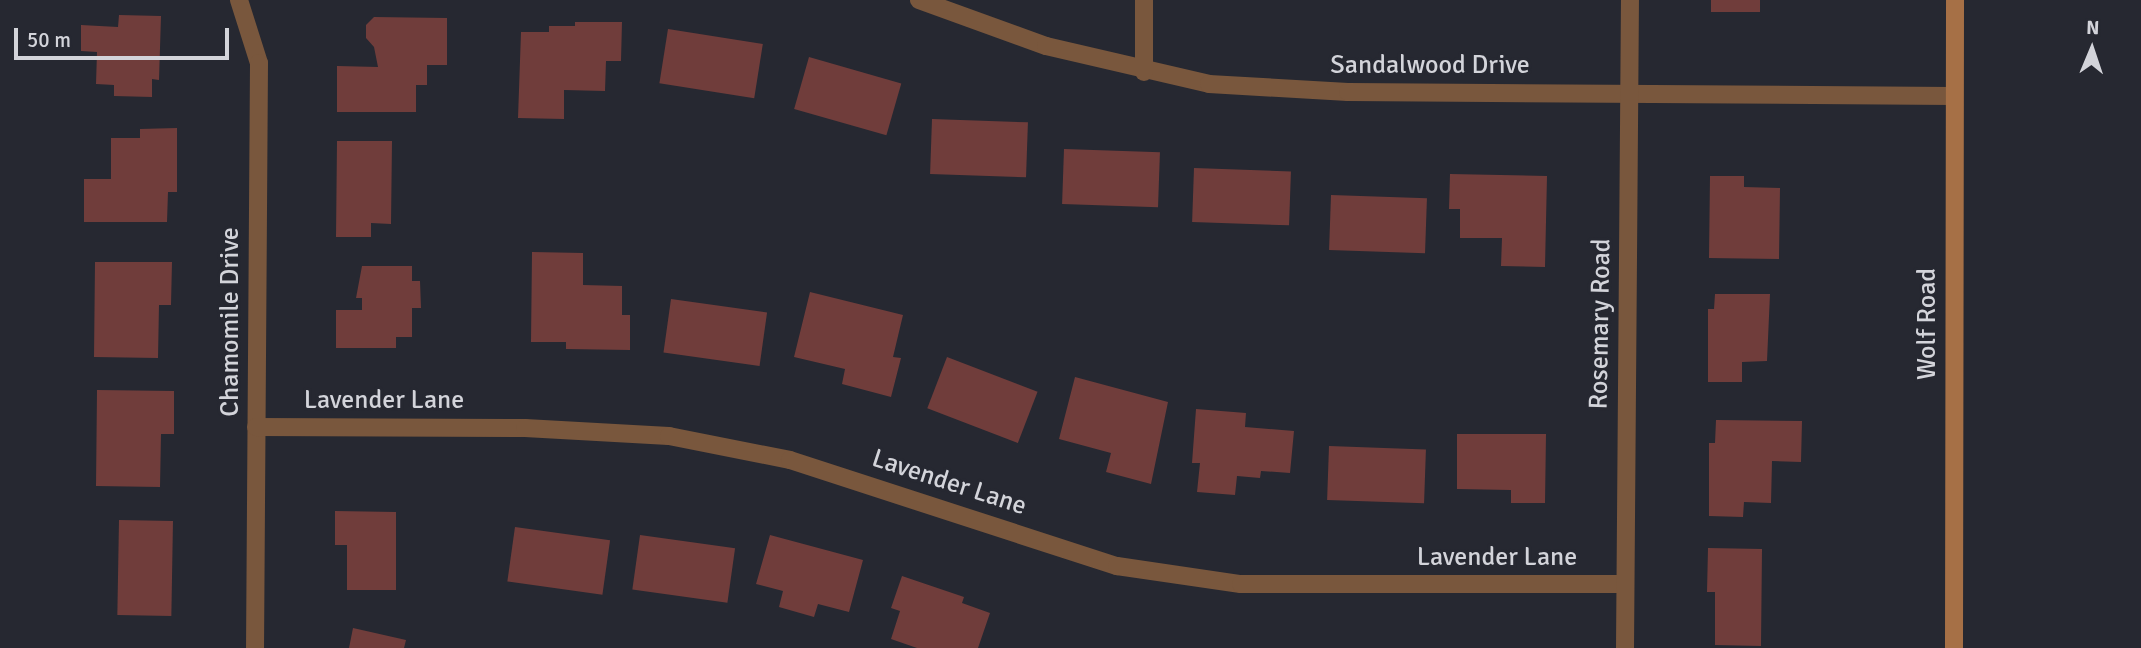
<!DOCTYPE html>
<style>
body{margin:0}
#map{position:relative;width:2141px;height:648px;overflow:hidden;background:#262831;font-family:Signika,sans-serif}
div>[style]{position:absolute}
.building>*{inset:0;background:#703d3b;transform-origin:0 0}
.street>*{height:18px;margin:-9px;padding:0 9px;transform-origin:9px;border-radius:9px;background:#79573d}
.secondary>*{height:18px;margin:-9px;padding:0 9px;transform-origin:9px;border-radius:9px;background:#a67046}
span{translate:-50% -50%;white-space:nowrap;text-align:center;line-height:1.15;-webkit-text-stroke:6px #262831;paint-order:stroke}
.street-label{font-size:26px;color:#d3d4da}
.north{position:absolute;left:2057px;top:14px;width:70px;height:70px;-webkit-text-stroke:5px #262831;paint-order:stroke;rotate:2deg;font-size:19px;font-weight:700;line-height:28px;text-align:center;color:#d3d4da}
.north::after{content:'';display:block;margin:auto;width:24px;height:32px;background:#d3d4da;clip-path:polygon(50% 0,100% 100%,50% 72%,0 100%)}
.scale{position:absolute;left:14px;top:28px;width:215px;height:32px;box-sizing:border-box;border:4px solid #d3d4da;border-top:0;padding-left:9px;font-size:21px;line-height:24px;white-space:nowrap;color:#d3d4da;-webkit-text-stroke:5px #262831;paint-order:stroke}
</style>
<div id="map">
<div class="building">
<div style="left:1711px;top:0;width:49px;height:12px"></div>
<div style="clip-path:polygon(119px 15px,161px 16px,159px 80px,152px 79px,152px 97px,114px 96px,114px 85px,96px 84px,97px 52px,81px 51px,81px 25px,118px 27px)"></div>
<div style="clip-path:polygon(374px 17px,447px 18px,447px 65px,427px 65px,427px 85px,416px 85px,416px 112px,337px 112px,337px 66px,378px 67px,374px 47px,366px 38px,366px 25px)"></div>
<div style="clip-path:polygon(575px 22px,622px 22px,621px 61px,606px 61px,605px 91px,564px 90px,564px 119px,518px 118px,521px 32px,549px 32px,549px 26px,575px 26px)"></div>
<div style="left:668px;top:29px;width:96px;height:55px;rotate:9deg"></div>
<div style="left:809px;top:57px;width:96px;height:54px;rotate:16deg"></div>
<div style="left:932px;top:119px;width:96px;height:55px;rotate:2deg"></div>
<div style="clip-path:polygon(177px 128px,177px 192px,168px 192px,167px 222px,84px 222px,84px 179px,111px 179px,111px 138px,140px 138px,140px 129px)"></div>
<div style="clip-path:polygon(337px 141px,392px 141px,391px 224px,371px 223px,371px 237px,336px 237px)"></div>
<div style="left:1064px;top:149px;width:96px;height:55px;rotate:2deg"></div>
<div style="left:1194px;top:168px;width:97px;height:54px;rotate:2deg"></div>
<div style="clip-path:polygon(1450px 174px,1547px 176px,1545px 267px,1501px 266px,1502px 238px,1460px 238px,1460px 209px,1449px 209px)"></div>
<div style="clip-path:polygon(1710px 176px,1744px 176px,1744px 187px,1780px 188px,1779px 259px,1709px 258px)"></div>
<div style="left:1331px;top:195px;width:96px;height:55px;rotate:2deg"></div>
<div style="clip-path:polygon(532px 252px,583px 253px,583px 285px,622px 286px,622px 315px,630px 315px,630px 350px,566px 349px,566px 342px,531px 342px)"></div>
<div style="clip-path:polygon(95px 262px,172px 262px,171px 305px,159px 305px,158px 358px,94px 357px)"></div>
<div style="clip-path:polygon(362px 266px,412px 266px,412px 281px,420px 281px,421px 308px,412px 308px,412px 337px,396px 337px,396px 348px,336px 348px,336px 310px,362px 310px,362px 298px,356px 298px)"></div>
<div style="clip-path:polygon(810px 292px,903px 315px,893px 357px,901px 358px,891px 397px,842px 384px,845px 369px,794px 357px)"></div>
<div style="clip-path:polygon(1715px 294px,1770px 294px,1767px 361px,1742px 362px,1742px 382px,1708px 382px,1708px 309px,1714px 309px)"></div>
<div style="left:671px;top:299px;width:97px;height:54px;rotate:8deg"></div>
<div style="left:947px;top:357px;width:97px;height:55px;rotate:21deg"></div>
<div style="clip-path:polygon(1075px 377px,1168px 402px,1151px 484px,1106px 472px,1111px 453px,1059px 439px)"></div>
<div style="clip-path:polygon(97px 390px,174px 391px,174px 434px,161px 434px,160px 487px,96px 486px)"></div>
<div style="clip-path:polygon(1196px 409px,1246px 413px,1245px 427px,1294px 431px,1290px 473px,1261px 471px,1260px 478px,1237px 476px,1235px 495px,1197px 492px,1200px 463px,1192px 463px)"></div>
<div style="clip-path:polygon(1716px 420px,1802px 421px,1801px 462px,1772px 461px,1771px 503px,1744px 502px,1743px 517px,1709px 516px,1709px 443px,1715px 443px)"></div>
<div style="clip-path:polygon(1457px 434px,1546px 434px,1545px 503px,1511px 503px,1511px 490px,1457px 489px)"></div>
<div style="left:1329px;top:446px;width:97px;height:54px;rotate:2deg"></div>
<div style="clip-path:polygon(335px 511px,396px 512px,396px 590px,347px 590px,347px 545px,335px 545px)"></div>
<div style="left:119px;top:520px;width:54px;height:95px;rotate:1deg"></div>
<div style="left:515px;top:527px;width:96px;height:55px;rotate:8deg"></div>
<div style="left:640px;top:535px;width:96px;height:55px;rotate:8deg"></div>
<div style="clip-path:polygon(770px 535px,863px 560px,849px 612px,818px 604px,814px 617px,779px 607px,783px 591px,756px 584px)"></div>
<div style="clip-path:polygon(1708px 548px,1762px 549px,1761px 646px,1715px 645px,1715px 592px,1707px 592px)"></div>
<div style="clip-path:polygon(902px 576px,964px 597px,962px 603px,990px 613px,978px 648px,917px 648px,891px 639px,900px 611px,891px 608px)"></div>
<div style="clip-path:polygon(353px 628px,406px 640px,404px 648px,349px 648px)"></div>
</div>
<div class="street">
<div style="left:239px;top:0;width:66px;rotate:72.4deg"></div>
<div style="left:259px;top:63px;width:585px;rotate:90.39deg"></div>
<div style="left:919px;top:0;width:135px;rotate:19.9deg"></div>
<div style="left:1046px;top:46px;width:167px;rotate:13.1deg"></div>
<div style="left:1209px;top:84px;width:139px;rotate:3.3deg"></div>
<div style="left:1348px;top:92px;width:605px;rotate:0.38deg"></div>
<div style="left:1144px;top:72px;width:72px;rotate:-90deg"></div>
<div style="left:256px;top:427px;width:269px;rotate:0.2deg"></div>
<div style="left:525px;top:428px;width:144px;rotate:3.2deg"></div>
<div style="left:669px;top:436px;width:123px;rotate:11.2deg"></div>
<div style="left:790px;top:460px;width:344px;rotate:18deg"></div>
<div style="left:1117px;top:566px;width:125px;rotate:8.3deg"></div>
<div style="left:1241px;top:584px;width:384px"></div>
<div style="left:1625px;top:648px;width:648px;rotate:-89.56deg"></div>
</div>
<div class="secondary">
<div style="left:1954px;top:648px;width:648px;rotate:-89.91deg"></div>
</div>
<div class="street-label">
<span style="left:1430px;top:66px">Sandalwood Drive</span>
<span style="left:231px;top:322px;rotate:-90deg">Chamomile Drive</span>
<span style="left:1601px;top:324px;rotate:-89deg">Rosemary Road</span>
<span style="left:1928px;top:324px;rotate:-90deg">Wolf Road</span>
<span style="left:384px;top:401px">Lavender Lane</span>
<span style="left:949px;top:483px;rotate:18deg">Lavender Lane</span>
<span style="left:1497px;top:558px">Lavender Lane</span>
</div>
<div class="north">N</div>
<div class="scale">50 m</div>
</div>
